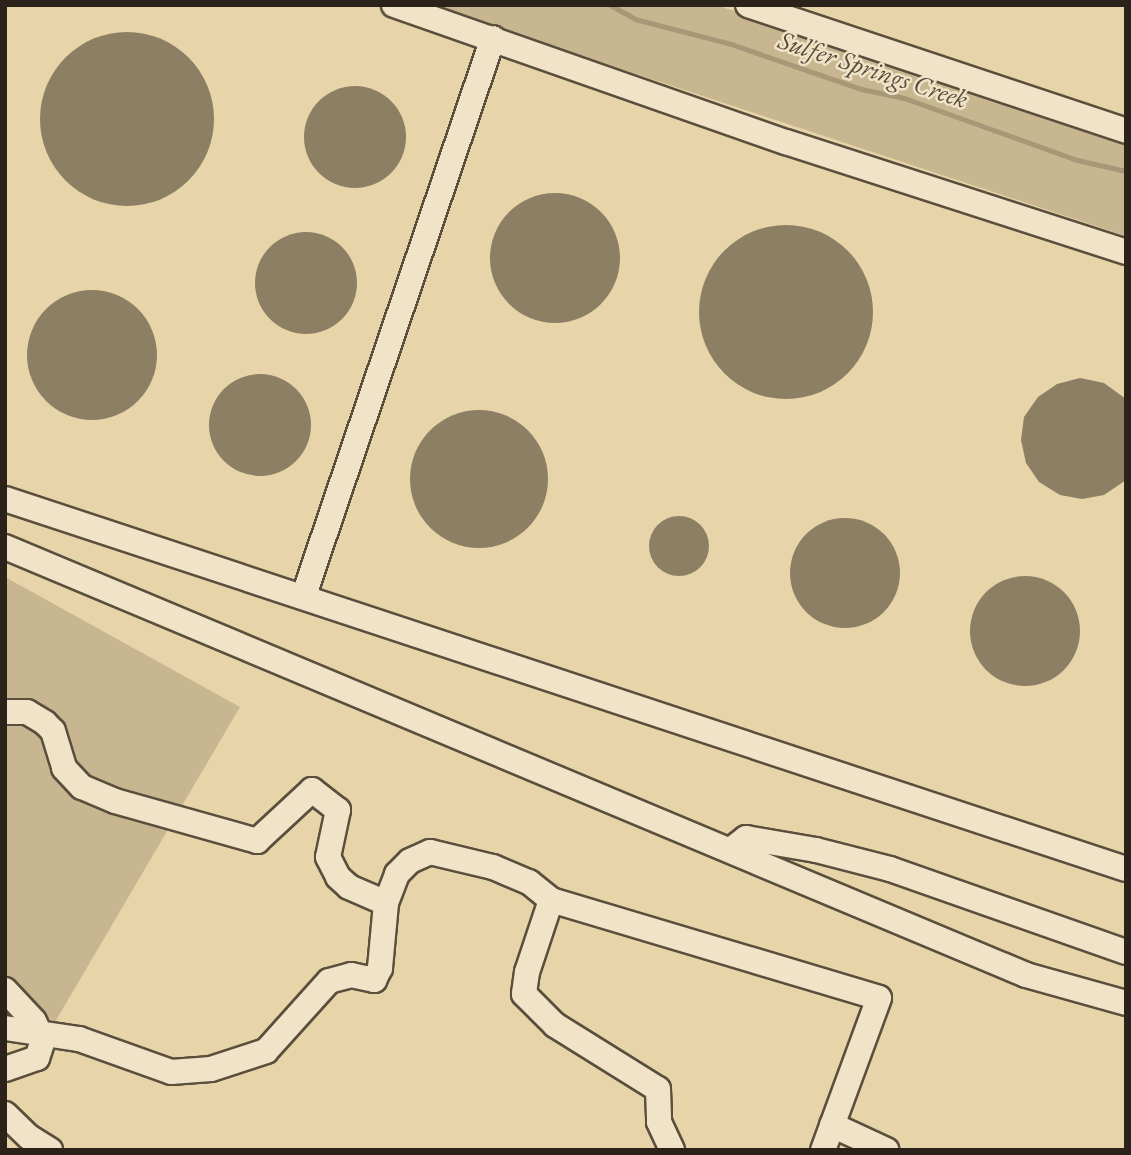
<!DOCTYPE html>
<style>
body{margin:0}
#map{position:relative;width:1131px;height:1155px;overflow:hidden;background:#e8d4a9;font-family:"EB Garamond",serif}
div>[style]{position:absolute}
.green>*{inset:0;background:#c8b691}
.stream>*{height:5px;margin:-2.5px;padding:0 2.5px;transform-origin:2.5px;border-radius:2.5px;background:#a89878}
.building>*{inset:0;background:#8d7f64}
.round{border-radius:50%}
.roads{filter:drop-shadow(2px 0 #5a4f3d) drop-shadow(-2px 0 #5a4f3d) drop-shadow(0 2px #5a4f3d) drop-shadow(0 -2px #5a4f3d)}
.minor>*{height:24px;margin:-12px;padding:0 12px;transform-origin:12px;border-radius:12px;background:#f0e3c7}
span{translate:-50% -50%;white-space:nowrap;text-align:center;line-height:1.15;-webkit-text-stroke:5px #f0e3c7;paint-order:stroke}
.water-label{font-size:26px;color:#574c3a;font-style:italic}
.frame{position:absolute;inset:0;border:7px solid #2b2319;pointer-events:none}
</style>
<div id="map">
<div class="green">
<div style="clip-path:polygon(428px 5px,716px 5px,1126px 140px,1126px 236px)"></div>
<div style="clip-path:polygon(5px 577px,240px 707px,55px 1022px,5px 992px)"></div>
</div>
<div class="stream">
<div style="left:610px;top:5px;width:29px;rotate:29deg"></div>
<div style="left:635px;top:19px;width:99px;rotate:14.6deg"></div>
<div style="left:731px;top:44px;width:138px;rotate:19.1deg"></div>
<div style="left:861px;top:89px;width:44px;rotate:11.8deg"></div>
<div style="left:904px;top:98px;width:184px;rotate:19.7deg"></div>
<div style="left:1077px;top:160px;width:50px;rotate:12.7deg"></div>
</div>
<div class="building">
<div class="round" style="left:40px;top:32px;width:174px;height:174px"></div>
<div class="round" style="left:304px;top:86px;width:102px;height:102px"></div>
<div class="round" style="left:490px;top:193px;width:130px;height:130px"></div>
<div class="round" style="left:699px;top:225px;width:174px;height:174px"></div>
<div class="round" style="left:255px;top:232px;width:102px;height:102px"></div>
<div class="round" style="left:27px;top:290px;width:130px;height:130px"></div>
<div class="round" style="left:209px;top:374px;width:102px;height:102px"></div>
<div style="clip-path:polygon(1080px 378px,1104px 383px,1126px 399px,1126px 480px,1104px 495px,1082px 499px,1060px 495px,1039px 482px,1026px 463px,1021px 440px,1024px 417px,1038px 397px,1057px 384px)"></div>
<div class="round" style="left:410px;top:410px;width:138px;height:138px"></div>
<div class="round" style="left:649px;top:516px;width:60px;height:60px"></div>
<div class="round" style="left:790px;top:518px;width:110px;height:110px"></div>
<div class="round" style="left:970px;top:576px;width:110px;height:110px"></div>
</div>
<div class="roads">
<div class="minor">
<div style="left:394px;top:5px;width:415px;rotate:19.3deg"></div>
<div style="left:786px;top:142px;width:357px;rotate:17.9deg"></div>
<div style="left:748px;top:5px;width:398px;rotate:18.4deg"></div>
<div style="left:5px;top:499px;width:1180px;rotate:18.27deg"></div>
<div style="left:5px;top:547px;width:1107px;rotate:22.74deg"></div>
<div style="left:1026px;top:975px;width:104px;rotate:15.6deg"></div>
<div style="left:304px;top:595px;width:588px;rotate:-71.26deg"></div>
<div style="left:5px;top:712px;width:22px"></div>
<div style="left:27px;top:712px;width:21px;rotate:31deg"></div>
<div style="left:45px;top:723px;width:11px;rotate:45deg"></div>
<div style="left:53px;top:731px;width:39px;rotate:73deg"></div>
<div style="left:64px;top:768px;width:26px;rotate:47deg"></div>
<div style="left:82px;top:787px;width:36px;rotate:23deg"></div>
<div style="left:115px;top:801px;width:148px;rotate:15.7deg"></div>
<div style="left:257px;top:841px;width:75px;rotate:-42.8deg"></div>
<div style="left:312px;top:790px;width:33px;rotate:38deg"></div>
<div style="left:338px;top:810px;width:48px;rotate:102deg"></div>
<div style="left:328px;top:857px;width:22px;rotate:63deg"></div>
<div style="left:338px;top:877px;width:15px;rotate:42deg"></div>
<div style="left:349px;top:887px;width:40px;rotate:23.4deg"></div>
<div style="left:386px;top:903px;width:31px;rotate:-69deg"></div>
<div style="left:397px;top:874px;width:18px;rotate:-45deg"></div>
<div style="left:410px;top:861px;width:22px;rotate:-24deg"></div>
<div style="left:430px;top:852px;width:65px;rotate:13.4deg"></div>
<div style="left:493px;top:867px;width:39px;rotate:23deg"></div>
<div style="left:529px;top:882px;width:28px;rotate:39deg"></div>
<div style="left:551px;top:900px;width:342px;rotate:16.6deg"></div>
<div style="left:879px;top:998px;width:162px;rotate:110.2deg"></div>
<div style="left:732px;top:849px;width:18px;rotate:-38deg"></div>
<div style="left:746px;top:838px;width:71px;rotate:9.7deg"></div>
<div style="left:816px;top:850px;width:76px;rotate:14.4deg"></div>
<div style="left:890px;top:869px;width:250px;rotate:19.4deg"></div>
<div style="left:551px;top:900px;width:76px;rotate:108.4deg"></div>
<div style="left:527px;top:972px;width:22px;rotate:98deg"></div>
<div style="left:524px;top:994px;width:44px;rotate:45deg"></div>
<div style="left:555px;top:1025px;width:121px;rotate:31.9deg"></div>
<div style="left:658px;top:1089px;width:33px;rotate:88deg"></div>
<div style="left:659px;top:1122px;width:31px;rotate:65deg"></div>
<div style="left:5px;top:990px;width:42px;rotate:46.9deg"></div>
<div style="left:34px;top:1021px;width:21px;rotate:65deg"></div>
<div style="left:43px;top:1040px;width:19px;rotate:108deg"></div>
<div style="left:37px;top:1058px;width:34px;rotate:161deg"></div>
<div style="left:5px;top:1028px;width:75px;rotate:8.5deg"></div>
<div style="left:79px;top:1039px;width:98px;rotate:19.7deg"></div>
<div style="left:171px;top:1072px;width:40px;rotate:-4.3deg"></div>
<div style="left:211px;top:1069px;width:58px;rotate:-18.1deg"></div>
<div style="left:266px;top:1051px;width:94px;rotate:-48deg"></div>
<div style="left:329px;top:981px;width:23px;rotate:-15deg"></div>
<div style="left:351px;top:975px;width:24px;rotate:12deg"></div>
<div style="left:374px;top:980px;width:13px;rotate:-63deg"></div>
<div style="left:380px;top:968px;width:65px;rotate:-84.7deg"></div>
<div style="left:5px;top:1114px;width:33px;rotate:44deg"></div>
<div style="left:29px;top:1137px;width:25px;rotate:32deg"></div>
<div style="left:832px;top:1125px;width:60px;rotate:24.8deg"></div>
</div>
</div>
<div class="water-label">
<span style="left:873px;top:70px;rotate:18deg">Sulfer Springs Creek</span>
</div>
<div class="frame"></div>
</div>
